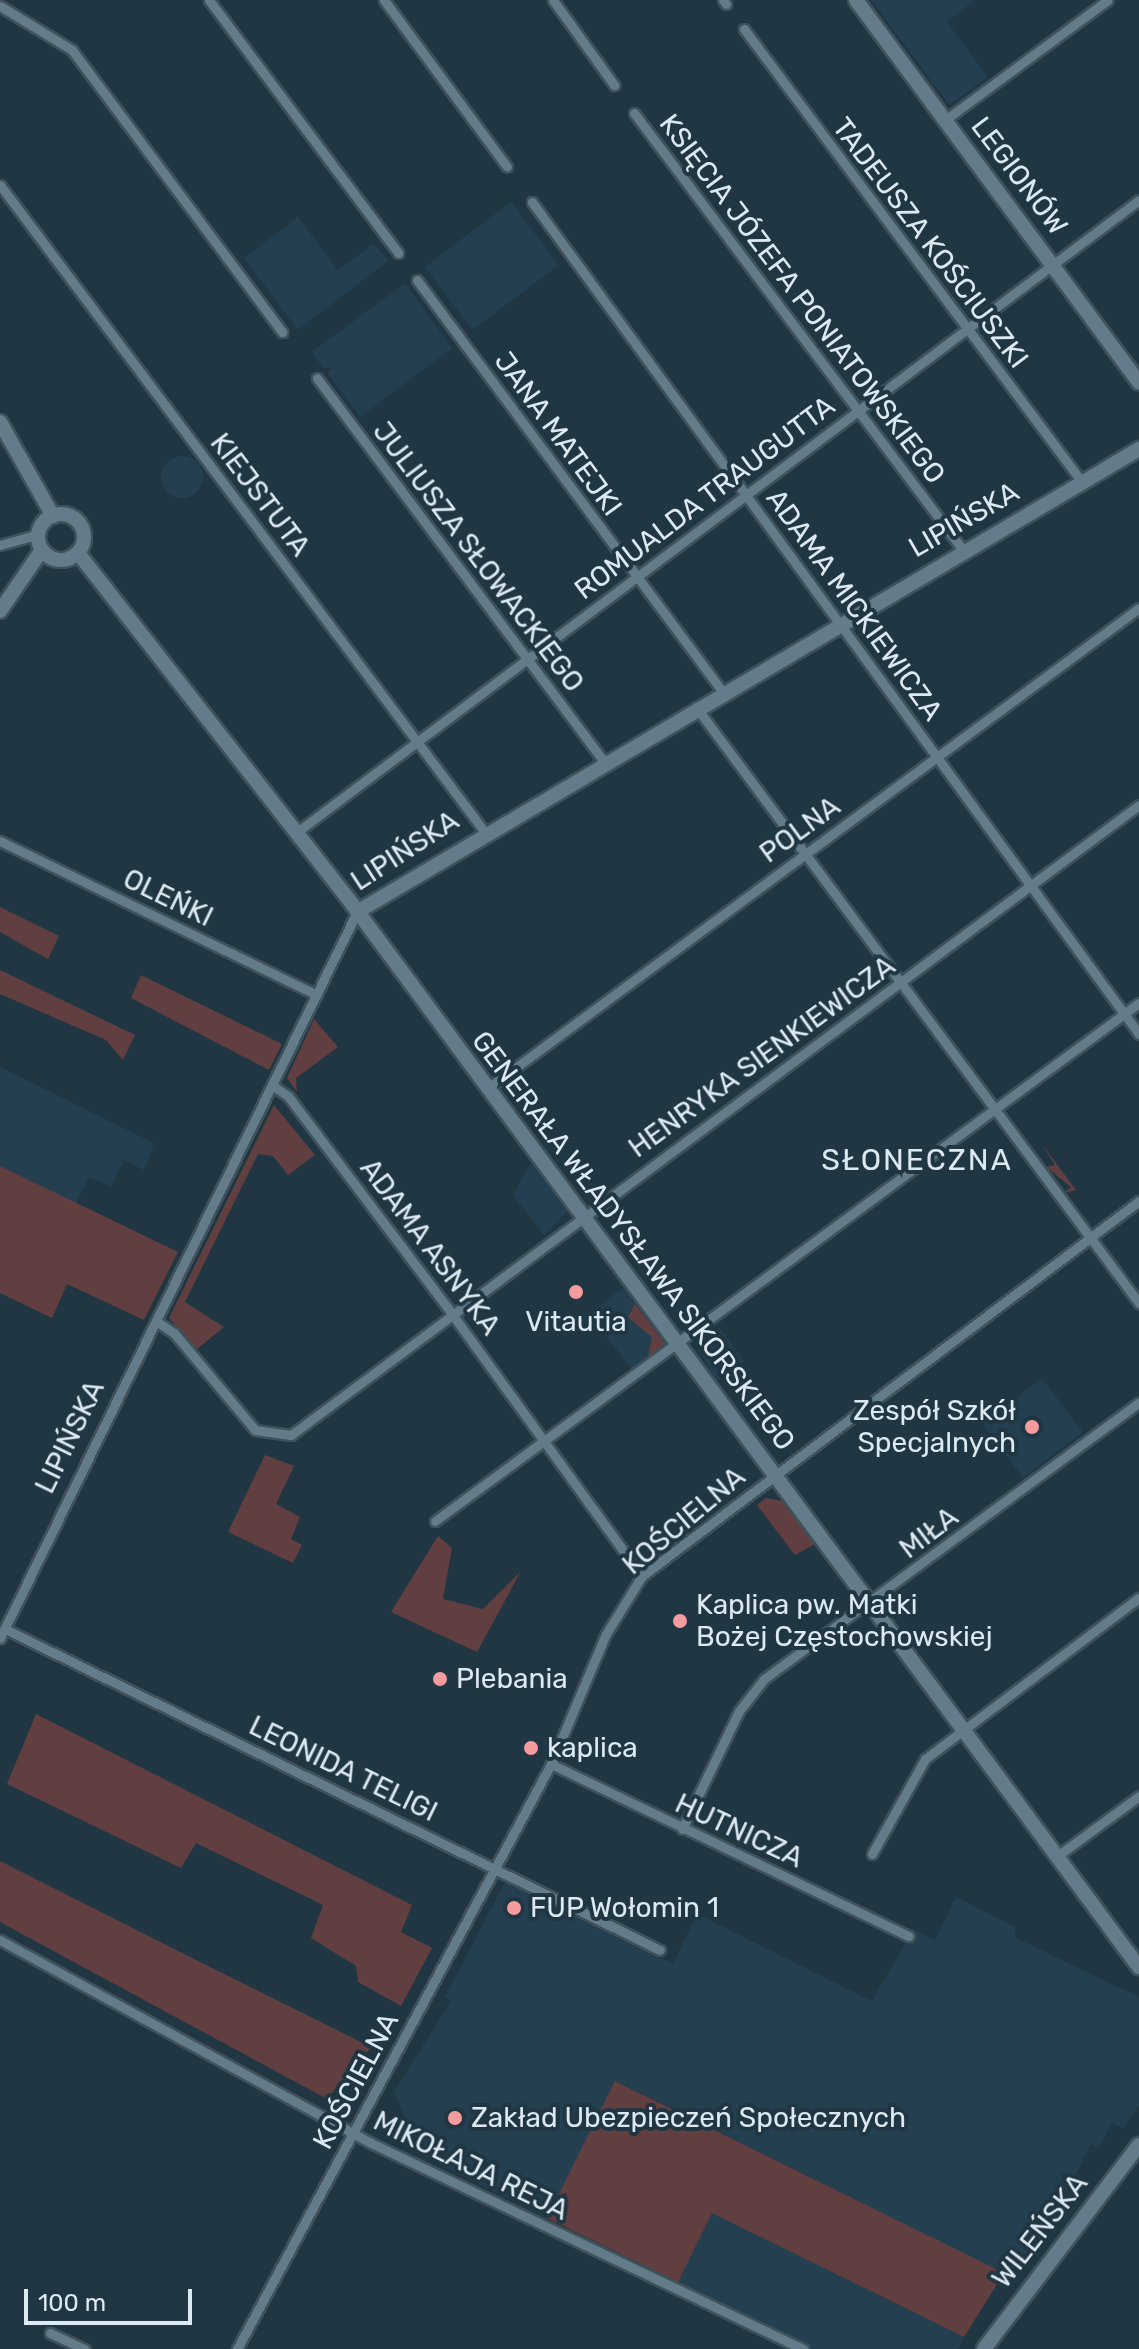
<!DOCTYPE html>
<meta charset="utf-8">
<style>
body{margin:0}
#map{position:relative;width:1139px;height:2349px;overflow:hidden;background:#203642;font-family:Rubik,sans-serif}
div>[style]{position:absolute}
.built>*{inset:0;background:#244050;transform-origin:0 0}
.round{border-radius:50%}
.green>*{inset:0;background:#613f40}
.roads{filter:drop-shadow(2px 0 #3f525c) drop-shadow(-2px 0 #3f525c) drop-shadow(0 2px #3f525c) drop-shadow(0 -2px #3f525c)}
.street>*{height:9px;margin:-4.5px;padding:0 4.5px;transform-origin:4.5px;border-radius:4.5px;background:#647c8a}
.secondary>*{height:14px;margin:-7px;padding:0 7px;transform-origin:7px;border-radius:7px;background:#647c8a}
.secondary>.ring{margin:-7px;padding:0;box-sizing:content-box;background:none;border:14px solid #647c8a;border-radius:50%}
.dots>*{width:22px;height:22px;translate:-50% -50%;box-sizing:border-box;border:4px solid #203642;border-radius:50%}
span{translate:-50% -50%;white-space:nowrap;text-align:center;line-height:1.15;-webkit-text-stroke:8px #203642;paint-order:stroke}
.street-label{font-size:28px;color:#dce9f0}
.poi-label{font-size:28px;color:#dce9f0}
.right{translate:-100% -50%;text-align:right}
.left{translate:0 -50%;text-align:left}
.neighbourhood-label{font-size:30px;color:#dce9f0;letter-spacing:2px}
.scale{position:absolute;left:24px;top:2289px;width:168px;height:36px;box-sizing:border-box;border:4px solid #dce9f0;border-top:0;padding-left:10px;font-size:24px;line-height:28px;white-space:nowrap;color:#dce9f0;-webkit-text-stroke:6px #203642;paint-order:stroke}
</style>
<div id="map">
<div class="built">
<div style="clip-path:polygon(871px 0,975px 0,947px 22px,988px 77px,949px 105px)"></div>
<div style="left:511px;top:202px;width:79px;height:108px;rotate:53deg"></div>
<div style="clip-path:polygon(298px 217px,338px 270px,373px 244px,389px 260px,298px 330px,244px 258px)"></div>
<div style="clip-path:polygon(405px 283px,452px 348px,360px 417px,327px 373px,334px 367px,323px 368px,312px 352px)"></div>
<div class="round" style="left:161px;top:456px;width:42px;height:42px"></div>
<div style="clip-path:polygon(0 1067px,154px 1143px,144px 1170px,124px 1160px,111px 1187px,89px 1177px,76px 1203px,0 1166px)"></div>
<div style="clip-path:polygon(531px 1163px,567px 1212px,544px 1235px,513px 1195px)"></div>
<div style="left:623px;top:1288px;width:70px;height:42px;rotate:53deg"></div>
<div style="clip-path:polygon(719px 1327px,744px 1361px,716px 1381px,696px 1345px)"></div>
<div style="left:1042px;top:1378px;width:68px;height:75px;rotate:53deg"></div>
<div style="clip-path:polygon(505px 1882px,673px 1964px,697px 1914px,872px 2001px,913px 1930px,935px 1940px,956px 1897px,1015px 1927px,1014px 1937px,1139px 1997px,1139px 2105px,1123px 2129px,1112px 2123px,1099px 2148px,1091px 2144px,1038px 2246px,1010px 2276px,616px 2081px,547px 2218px,412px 2151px,416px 2143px,394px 2092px,451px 2001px,445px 1997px)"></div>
<div style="clip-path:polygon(712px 2213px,964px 2337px,958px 2349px,815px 2349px,678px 2282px)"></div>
</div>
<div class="green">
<div style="clip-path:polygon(0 907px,59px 936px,48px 959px,0 932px)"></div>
<div style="clip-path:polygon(0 970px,135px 1035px,123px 1060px,106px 1040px,0 994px)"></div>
<div style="clip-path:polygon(141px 975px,282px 1044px,269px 1070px,131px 998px)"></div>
<div style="clip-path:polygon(314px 1019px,338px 1047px,296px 1078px,297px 1092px,287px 1078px)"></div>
<div style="clip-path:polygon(274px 1105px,315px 1155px,288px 1175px,273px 1156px,258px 1154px,185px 1302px,224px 1327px,197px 1349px,169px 1318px)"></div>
<div style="clip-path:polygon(1041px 1143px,1076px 1190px,1064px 1193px,1071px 1187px,1046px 1167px,1055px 1165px)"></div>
<div style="clip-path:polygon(0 1166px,178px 1252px,144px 1320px,67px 1284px,52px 1318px,0 1293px)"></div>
<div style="clip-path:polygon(635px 1304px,665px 1344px,648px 1357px,652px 1337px,628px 1317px)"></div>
<div style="clip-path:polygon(265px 1455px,294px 1466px,276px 1504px,300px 1517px,291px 1539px,302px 1545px,293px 1563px,228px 1532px)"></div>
<div style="clip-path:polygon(766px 1498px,782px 1501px,815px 1544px,795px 1555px,757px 1505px)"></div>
<div style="clip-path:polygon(438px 1536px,452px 1548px,443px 1599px,483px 1609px,521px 1571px,477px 1652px,391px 1612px)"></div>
<div style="clip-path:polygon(36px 1714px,412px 1905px,401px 1932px,432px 1948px,401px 2006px,358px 1982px,356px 1966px,311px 1938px,323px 1905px,196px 1843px,181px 1868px,7px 1784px)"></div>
<div style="clip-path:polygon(0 1861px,204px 1964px,371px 2047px,327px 2099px,0 1922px)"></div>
<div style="clip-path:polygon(615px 2081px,1004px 2273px,964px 2337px,712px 2213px,678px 2282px,547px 2218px)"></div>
</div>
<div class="roads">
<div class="street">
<div style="left:209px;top:0;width:316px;rotate:53.2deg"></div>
<div style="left:384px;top:0;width:207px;rotate:53.6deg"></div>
<div style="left:553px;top:0;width:105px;rotate:54.3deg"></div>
<div style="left:723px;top:0;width:5px;rotate:53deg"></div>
<div style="left:0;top:6px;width:84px;rotate:31.4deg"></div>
<div style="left:72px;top:50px;width:352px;rotate:53.3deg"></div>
<div style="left:744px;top:29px;width:565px;rotate:53.27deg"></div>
<div style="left:634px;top:113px;width:547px;rotate:53.03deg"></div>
<div style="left:945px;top:120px;width:202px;rotate:-36.4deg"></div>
<div style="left:0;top:185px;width:807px;rotate:53.16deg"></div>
<div style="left:532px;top:202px;width:1030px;rotate:53.89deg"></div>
<div style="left:417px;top:280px;width:512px;rotate:53.42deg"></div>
<div style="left:317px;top:378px;width:479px;rotate:53.2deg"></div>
<div style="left:0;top:545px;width:41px;rotate:-15.8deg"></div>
<div style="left:696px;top:707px;width:743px;rotate:53.38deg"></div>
<div style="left:297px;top:832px;width:1053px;rotate:-36.89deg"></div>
<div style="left:0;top:841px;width:352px;rotate:25.9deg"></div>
<div style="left:272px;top:1085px;width:19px;rotate:35deg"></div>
<div style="left:288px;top:1096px;width:273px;rotate:53deg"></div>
<div style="left:452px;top:1314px;width:324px;rotate:54.1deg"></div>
<div style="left:488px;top:1088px;width:809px;rotate:-36.4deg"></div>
<div style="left:156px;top:1321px;width:22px;rotate:34deg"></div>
<div style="left:174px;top:1333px;width:126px;rotate:50.1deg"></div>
<div style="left:255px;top:1430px;width:36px;rotate:8deg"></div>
<div style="left:291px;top:1435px;width:1056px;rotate:-36.61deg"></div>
<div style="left:435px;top:1521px;width:874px;rotate:-36.35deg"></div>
<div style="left:5px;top:1629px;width:729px;rotate:26.11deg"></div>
<div style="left:0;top:1638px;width:809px;rotate:-63.82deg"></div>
<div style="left:551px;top:1764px;width:397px;rotate:25.7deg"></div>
<div style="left:682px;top:1829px;width:131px;rotate:-64.2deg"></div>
<div style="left:739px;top:1711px;width:41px;rotate:-52deg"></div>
<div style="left:764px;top:1679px;width:466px;rotate:-36.4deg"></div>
<div style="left:872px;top:1854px;width:109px;rotate:-60.8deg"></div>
<div style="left:925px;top:1759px;width:268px;rotate:-37deg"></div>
<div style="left:1056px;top:1857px;width:103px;rotate:-36.3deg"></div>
<div style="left:0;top:1940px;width:423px;rotate:28.7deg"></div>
<div style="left:371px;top:2143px;width:479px;rotate:25.5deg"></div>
<div style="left:50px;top:2333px;width:38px;rotate:25deg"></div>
<div style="left:237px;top:2349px;width:664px;rotate:-61.78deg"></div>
<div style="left:551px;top:1764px;width:141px;rotate:-67.1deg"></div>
<div style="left:606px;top:1634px;width:68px;rotate:-58.2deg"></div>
<div style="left:642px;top:1576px;width:623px;rotate:-37.04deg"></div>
</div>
<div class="secondary">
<div style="left:856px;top:0;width:476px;rotate:53.5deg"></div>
<div style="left:0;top:422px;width:108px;rotate:60.6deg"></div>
<div class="ring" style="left:38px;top:514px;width:32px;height:32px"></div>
<div style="left:78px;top:553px;width:445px;rotate:52deg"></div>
<div style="left:352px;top:904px;width:1323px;rotate:53.49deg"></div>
<div style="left:0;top:611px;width:74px;rotate:-55.5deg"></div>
<div style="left:357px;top:912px;width:909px;rotate:-30.63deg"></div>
<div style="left:984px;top:2349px;width:256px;rotate:-52.8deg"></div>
</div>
</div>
<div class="dots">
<div style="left:576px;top:1292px;background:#f59b9e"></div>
<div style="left:1032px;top:1427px;background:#f59b9e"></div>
<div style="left:680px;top:1621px;background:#f59b9e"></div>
<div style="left:440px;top:1679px;background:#f59b9e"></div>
<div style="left:531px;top:1748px;background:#f59b9e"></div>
<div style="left:514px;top:1908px;background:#f59b9e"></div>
<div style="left:455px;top:2118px;background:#f59b9e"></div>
</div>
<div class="street-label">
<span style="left:1019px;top:176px;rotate:53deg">LEGIONÓW</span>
<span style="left:930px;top:243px;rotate:53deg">TADEUSZA KOŚCIUSZKI</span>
<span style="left:802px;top:299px;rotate:53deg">KSIĘCIA JÓZEFA PONIATOWSKIEGO</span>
<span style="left:558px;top:434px;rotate:54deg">JANA MATEJKI</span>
<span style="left:260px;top:495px;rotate:53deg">KIEJSTUTA</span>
<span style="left:705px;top:498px;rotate:-37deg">ROMUALDA TRAUGUTTA</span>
<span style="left:964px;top:520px;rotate:-30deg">LIPIŃSKA</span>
<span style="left:478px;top:557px;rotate:53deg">JULIUSZA SŁOWACKIEGO</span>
<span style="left:854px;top:605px;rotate:54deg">ADAMA MICKIEWICZA</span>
<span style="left:800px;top:830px;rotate:-36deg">POLNA</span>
<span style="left:405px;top:851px;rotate:-33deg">LIPIŃSKA</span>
<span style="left:168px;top:898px;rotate:26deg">OLEŃKI</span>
<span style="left:762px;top:1057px;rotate:-36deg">HENRYKA SIENKIEWICZA</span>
<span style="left:633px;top:1241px;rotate:53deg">GENERAŁA WŁADYSŁAWA SIKORSKIEGO</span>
<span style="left:430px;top:1247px;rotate:53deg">ADAMA ASNYKA</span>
<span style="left:70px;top:1437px;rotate:-64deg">LIPIŃSKA</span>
<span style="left:684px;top:1521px;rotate:-40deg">KOŚCIELNA</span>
<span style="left:929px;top:1533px;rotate:-37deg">MIŁA</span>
<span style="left:343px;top:1769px;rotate:26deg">LEONIDA TELIGI</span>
<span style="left:739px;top:1831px;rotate:25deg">HUTNICZA</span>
<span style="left:356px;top:2081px;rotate:-62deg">KOŚCIELNA</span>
<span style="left:471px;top:2166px;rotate:26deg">MIKOŁAJA REJA</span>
<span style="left:1040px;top:2231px;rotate:-52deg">WILEŃSKA</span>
</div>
<div class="poi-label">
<span style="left:576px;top:1322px">Vitautia</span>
<span class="right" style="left:1016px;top:1427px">Zespół Szkół<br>Specjalnych</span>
<span class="left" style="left:696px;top:1621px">Kaplica pw. Matki<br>Bożej Częstochowskiej</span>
<span class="left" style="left:456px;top:1679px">Plebania</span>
<span class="left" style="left:547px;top:1748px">kaplica</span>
<span class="left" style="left:530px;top:1908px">FUP Wołomin 1</span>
<span class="left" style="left:471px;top:2118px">Zakład Ubezpieczeń Społecznych</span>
</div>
<div class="neighbourhood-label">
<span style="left:917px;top:1160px">SŁONECZNA</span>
</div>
<div class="scale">100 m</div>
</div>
